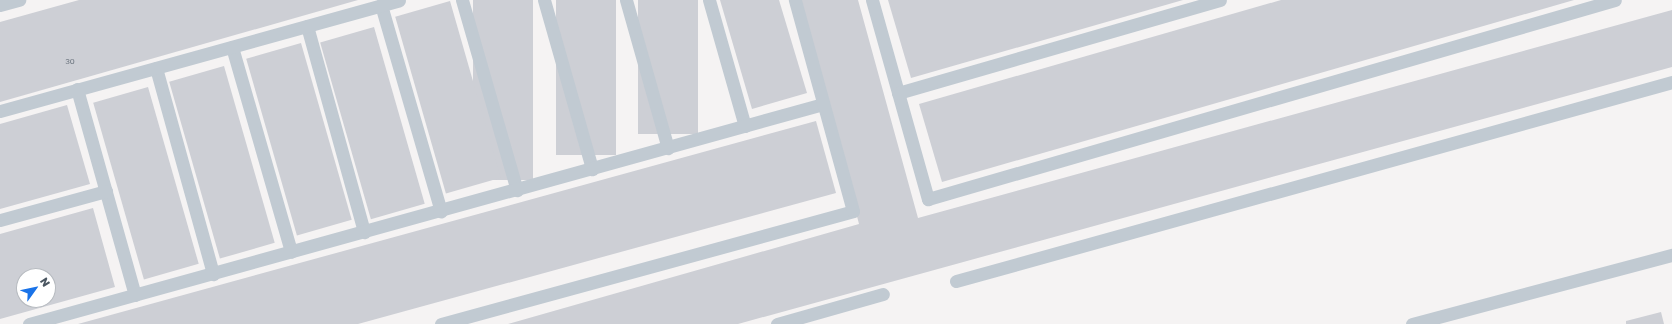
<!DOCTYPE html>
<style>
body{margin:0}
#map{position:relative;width:1672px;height:324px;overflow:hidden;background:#f5f3f3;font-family:"Golos Text",sans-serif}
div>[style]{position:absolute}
.building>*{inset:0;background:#cdcfd5;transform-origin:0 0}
.lane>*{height:13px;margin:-6.5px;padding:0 6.5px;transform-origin:6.5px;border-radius:6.5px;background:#c1cad2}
span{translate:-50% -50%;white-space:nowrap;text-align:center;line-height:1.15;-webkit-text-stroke:4px #fff;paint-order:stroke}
.number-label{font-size:8px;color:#6b747e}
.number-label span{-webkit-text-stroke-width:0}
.north{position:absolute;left:16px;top:268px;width:40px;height:40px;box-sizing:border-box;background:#fff;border:1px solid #b7bbc0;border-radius:50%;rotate:57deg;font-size:11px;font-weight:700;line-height:16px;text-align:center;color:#4a5661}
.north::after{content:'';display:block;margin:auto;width:14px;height:18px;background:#1a73e8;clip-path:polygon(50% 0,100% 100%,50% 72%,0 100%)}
</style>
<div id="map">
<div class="building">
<div style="clip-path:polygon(79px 0,358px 0,0 102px,0 22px)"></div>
<div style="left:473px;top:0;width:60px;height:180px"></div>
<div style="left:556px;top:0;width:60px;height:155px"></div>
<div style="left:638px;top:0;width:60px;height:134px"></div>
<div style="clip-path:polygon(720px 0,779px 0,807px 93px,752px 109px)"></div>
<div style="clip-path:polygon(801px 0,858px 0,918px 218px,1672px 10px,1672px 67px,738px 324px,508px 324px,859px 224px)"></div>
<div style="clip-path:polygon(888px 0,1183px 0,911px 78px)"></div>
<div style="clip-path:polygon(1281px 0,1574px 0,942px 182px,919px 104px)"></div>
<div style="left:450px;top:1px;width:184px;height:57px;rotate:74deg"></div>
<div style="left:374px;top:27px;width:184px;height:56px;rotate:74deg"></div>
<div style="left:301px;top:43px;width:184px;height:57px;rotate:74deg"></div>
<div style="left:224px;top:66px;width:184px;height:57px;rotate:74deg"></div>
<div style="left:148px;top:87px;width:184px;height:57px;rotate:74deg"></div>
<div style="clip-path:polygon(67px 105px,90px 184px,0 209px,0 124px)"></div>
<div style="clip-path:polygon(816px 121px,836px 193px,358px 324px,78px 324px)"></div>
<div style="clip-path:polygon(evenodd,93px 208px,115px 287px,0 319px,0 234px,93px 208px,24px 276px,48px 276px,48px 300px,24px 300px,24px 276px)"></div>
<div style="clip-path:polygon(1661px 312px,1664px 324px,1626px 324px,1626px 321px)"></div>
</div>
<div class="lane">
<div style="left:462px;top:0;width:198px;rotate:73.9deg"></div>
<div style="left:544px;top:0;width:176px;rotate:74.1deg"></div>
<div style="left:626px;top:0;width:154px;rotate:74.2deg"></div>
<div style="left:709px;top:0;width:131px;rotate:74.1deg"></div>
<div style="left:872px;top:0;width:207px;rotate:74.3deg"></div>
<div style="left:928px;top:199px;width:715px;rotate:-16.15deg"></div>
<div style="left:0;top:5px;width:20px;rotate:-15deg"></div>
<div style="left:381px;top:5px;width:215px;rotate:73.8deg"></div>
<div style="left:307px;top:26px;width:214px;rotate:74.5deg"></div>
<div style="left:232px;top:47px;width:213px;rotate:73.9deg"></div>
<div style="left:156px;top:68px;width:214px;rotate:74.5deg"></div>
<div style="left:77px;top:89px;width:214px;rotate:74.3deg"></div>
<div style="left:898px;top:93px;width:335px;rotate:-16.1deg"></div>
<div style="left:0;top:111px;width:414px;rotate:-15.5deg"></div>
<div style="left:0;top:220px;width:110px;rotate:-15.3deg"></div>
<div style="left:956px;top:281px;width:743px;rotate:-15.53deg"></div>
<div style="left:29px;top:324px;width:824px;rotate:-15.49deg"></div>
<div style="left:441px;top:324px;width:427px;rotate:-15.3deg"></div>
<div style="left:853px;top:211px;width:219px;rotate:-105.4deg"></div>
<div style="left:777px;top:324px;width:110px;rotate:-15.8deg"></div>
<div style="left:1412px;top:324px;width:269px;rotate:-14.9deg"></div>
</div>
<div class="number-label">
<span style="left:70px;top:62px">30</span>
</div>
<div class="north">N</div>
</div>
